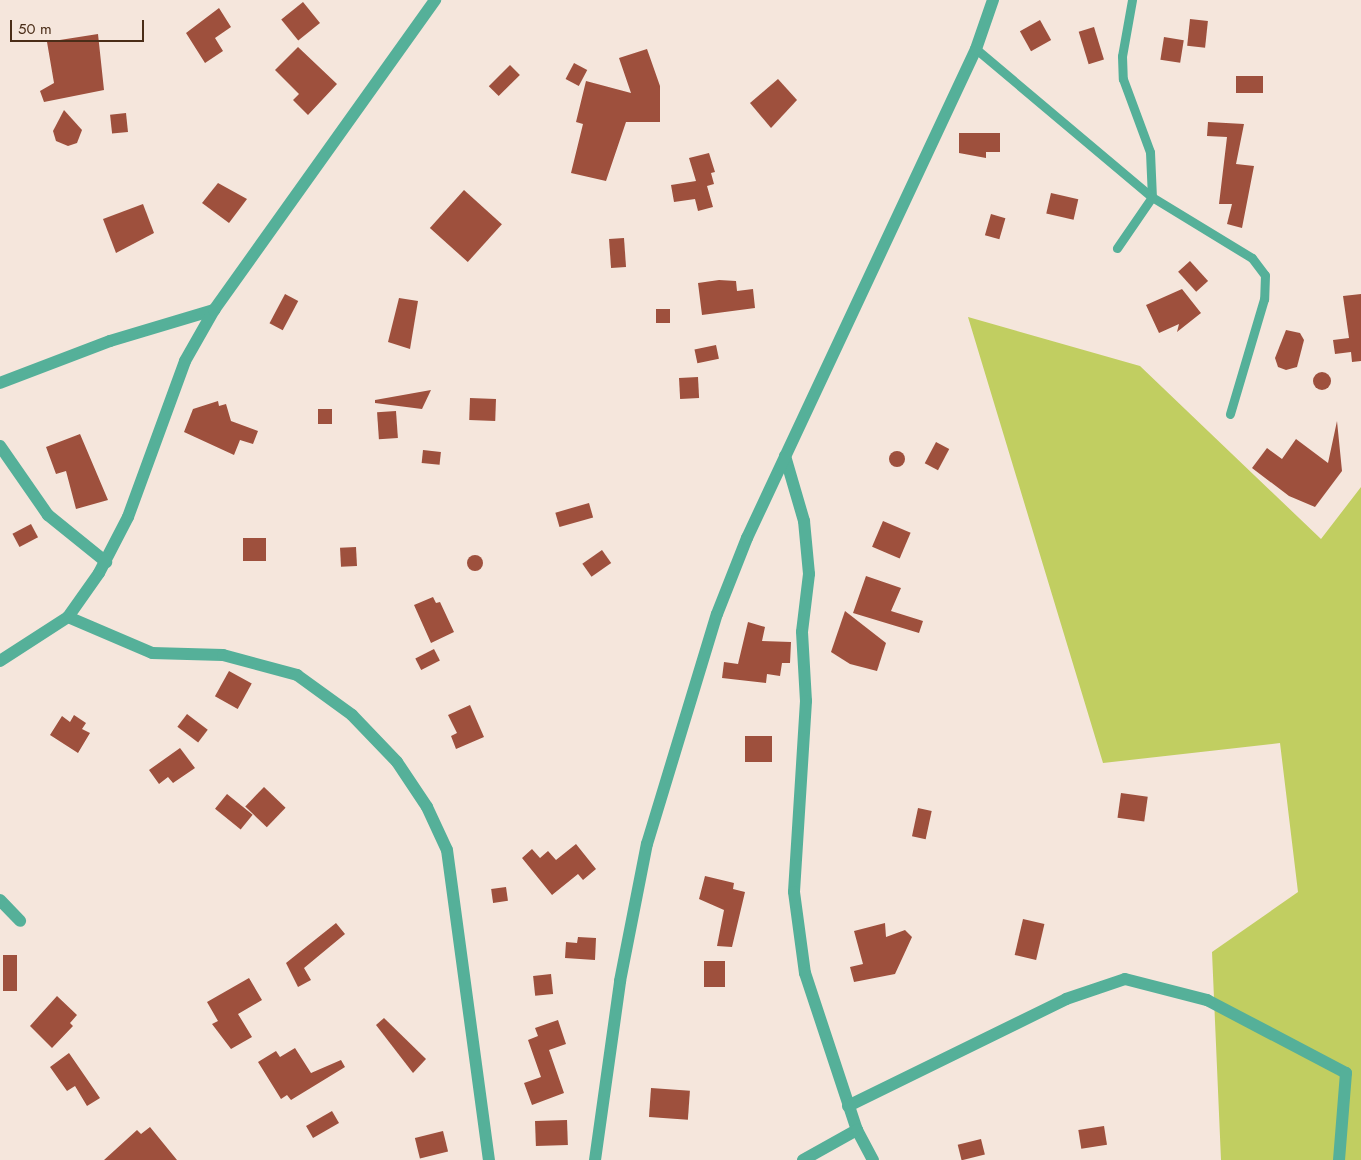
<!DOCTYPE html>
<style>
body{margin:0}
#map{position:relative;width:1361px;height:1160px;overflow:hidden;background:#f5e6dc;font-family:Jost,sans-serif}
div>[style]{position:absolute}
.green>*{inset:0;background:#c1ce61}
.building>*{inset:0;background:#9e503d;transform-origin:0 0}
.round{border-radius:50%}
.service>*{height:9px;margin:-4.5px;padding:0 4.5px;transform-origin:4.5px;border-radius:4.5px;background:#55b099}
.minor>*{height:12px;margin:-6px;padding:0 6px;transform-origin:6px;border-radius:6px;background:#55b099}
.tertiary>*{height:12px;margin:-6px;padding:0 6px;transform-origin:6px;border-radius:6px;background:#55b099}
span{translate:-50% -50%;white-space:nowrap;text-align:center;line-height:1.15;-webkit-text-stroke:5px #f5e6dc;paint-order:stroke}
.scale{position:absolute;left:10px;top:20px;width:134px;height:22px;box-sizing:border-box;border:2px solid #4a2d18;border-top:0;padding-left:6px;font-size:15px;line-height:18px;white-space:nowrap;color:#4a2d18;-webkit-text-stroke:4px #f5e6dc;paint-order:stroke}
</style>
<div id="map">
<div class="green">
<div style="clip-path:polygon(968px 317px,1140px 366px,1321px 539px,1361px 487px,1361px 1160px,1221px 1160px,1212px 952px,1298px 892px,1280px 743px,1103px 763px)"></div>
</div>
<div class="building">
<div style="left:303px;top:2px;width:27px;height:28px;rotate:51deg"></div>
<div style="clip-path:polygon(219px 8px,231px 27px,215px 38px,223px 51px,205px 63px,186px 33px)"></div>
<div style="left:1190px;top:19px;width:18px;height:27px;rotate:6deg"></div>
<div style="left:1040px;top:20px;width:23px;height:23px;rotate:61deg"></div>
<div style="left:1094px;top:27px;width:34px;height:16px;rotate:73deg"></div>
<div style="clip-path:polygon(98px 34px,104px 90px,44px 102px,40px 91px,54px 83px,47px 42px)"></div>
<div style="left:1164px;top:37px;width:20px;height:23px;rotate:9deg"></div>
<div style="clip-path:polygon(298px 47px,337px 84px,308px 115px,293px 100px,299px 94px,275px 70px)"></div>
<div style="clip-path:polygon(647px 49px,660px 86px,660px 122px,626px 122px,606px 181px,571px 173px,583px 124px,576px 122px,586px 81px,631px 93px,619px 58px)"></div>
<div style="left:574px;top:63px;width:15px;height:18px;rotate:28deg"></div>
<div style="left:510px;top:65px;width:14px;height:30px;rotate:45deg"></div>
<div style="left:1236px;top:76px;width:27px;height:17px"></div>
<div style="clip-path:polygon(778px 79px,797px 100px,771px 128px,750px 103px)"></div>
<div style="clip-path:polygon(64px 110px,82px 130px,77px 143px,68px 146px,56px 141px,53px 131px)"></div>
<div style="left:126px;top:113px;width:19px;height:16px;rotate:84deg"></div>
<div style="clip-path:polygon(1208px 122px,1244px 124px,1236px 164px,1254px 166px,1242px 228px,1227px 224px,1232px 204px,1219px 204px,1227px 137px,1207px 136px)"></div>
<div style="clip-path:polygon(959px 133px,1000px 133px,1000px 152px,986px 152px,986px 158px,959px 153px)"></div>
<div style="clip-path:polygon(709px 153px,715px 172px,711px 173px,714px 184px,707px 186px,713px 207px,698px 211px,695px 199px,674px 202px,671px 185px,696px 181px,689px 158px)"></div>
<div style="clip-path:polygon(218px 183px,247px 199px,229px 223px,202px 203px)"></div>
<div style="left:464px;top:190px;width:51px;height:51px;rotate:42deg"></div>
<div style="left:1051px;top:193px;width:28px;height:21px;rotate:13deg"></div>
<div style="clip-path:polygon(143px 204px,154px 233px,116px 253px,103px 219px)"></div>
<div style="left:991px;top:214px;width:15px;height:22px;rotate:16deg"></div>
<div style="left:624px;top:238px;width:29px;height:15px;rotate:86deg"></div>
<div style="left:1190px;top:261px;width:27px;height:16px;rotate:48deg"></div>
<div style="clip-path:polygon(719px 280px,736px 281px,737px 291px,753px 289px,755px 308px,702px 315px,698px 283px)"></div>
<div style="clip-path:polygon(1182px 289px,1201px 313px,1177px 332px,1179px 324px,1159px 333px,1146px 305px)"></div>
<div style="left:285px;top:294px;width:15px;height:33px;rotate:28deg"></div>
<div style="clip-path:polygon(1361px 294px,1361px 361px,1352px 362px,1351px 352px,1335px 354px,1333px 340px,1349px 338px,1343px 296px)"></div>
<div style="clip-path:polygon(399px 298px,418px 301px,410px 349px,388px 342px)"></div>
<div style="left:670px;top:309px;width:14px;height:14px;rotate:90deg"></div>
<div style="clip-path:polygon(1286px 330px,1300px 333px,1304px 340px,1297px 367px,1286px 370px,1278px 367px,1275px 358px)"></div>
<div style="left:716px;top:345px;width:14px;height:22px;rotate:78deg"></div>
<div class="round" style="left:1313px;top:372px;width:18px;height:18px"></div>
<div style="left:698px;top:377px;width:21px;height:19px;rotate:87deg"></div>
<div style="clip-path:polygon(431px 390px,422px 409px,375px 403px,375px 400px)"></div>
<div style="left:470px;top:398px;width:26px;height:22px;rotate:2deg"></div>
<div style="clip-path:polygon(218px 401px,219px 406px,226px 404px,231px 421px,258px 431px,253px 444px,240px 440px,234px 455px,184px 432px,193px 409px)"></div>
<div style="left:318px;top:409px;width:14px;height:15px"></div>
<div style="left:396px;top:411px;width:27px;height:19px;rotate:86deg"></div>
<div style="clip-path:polygon(1337px 421px,1342px 471px,1315px 507px,1289px 496px,1252px 468px,1267px 448px,1282px 459px,1296px 439px,1328px 463px)"></div>
<div style="clip-path:polygon(80px 434px,108px 500px,76px 509px,66px 471px,56px 474px,46px 447px)"></div>
<div style="left:936px;top:442px;width:15px;height:24px;rotate:28deg"></div>
<div style="left:423px;top:450px;width:18px;height:13px;rotate:6deg"></div>
<div class="round" style="left:889px;top:451px;width:16px;height:16px"></div>
<div style="left:589px;top:503px;width:15px;height:35px;rotate:74deg"></div>
<div style="left:883px;top:521px;width:30px;height:28px;rotate:23deg"></div>
<div style="left:31px;top:524px;width:15px;height:21px;rotate:62deg"></div>
<div style="left:243px;top:538px;width:23px;height:23px"></div>
<div style="left:356px;top:547px;width:19px;height:16px;rotate:87deg"></div>
<div style="left:602px;top:550px;width:16px;height:24px;rotate:55deg"></div>
<div class="round" style="left:467px;top:555px;width:16px;height:16px"></div>
<div style="clip-path:polygon(866px 576px,901px 588px,891px 611px,923px 621px,919px 633px,853px 613px)"></div>
<div style="clip-path:polygon(433px 597px,436px 603px,440px 602px,454px 632px,431px 643px,414px 605px)"></div>
<div style="clip-path:polygon(845px 611px,886px 643px,877px 671px,850px 664px,831px 652px)"></div>
<div style="clip-path:polygon(748px 622px,765px 627px,762px 641px,791px 642px,790px 663px,782px 663px,780px 676px,767px 674px,766px 683px,722px 678px,724px 662px,738px 664px)"></div>
<div style="left:434px;top:649px;width:13px;height:21px;rotate:63deg"></div>
<div style="left:229px;top:671px;width:26px;height:29px;rotate:29deg"></div>
<div style="clip-path:polygon(470px 705px,484px 737px,456px 749px,451px 736px,457px 733px,448px 715px)"></div>
<div style="left:187px;top:714px;width:26px;height:16px;rotate:37deg"></div>
<div style="clip-path:polygon(74px 715px,86px 723px,82px 729px,90px 733px,78px 753px,50px 735px,62px 716px,70px 722px)"></div>
<div style="left:745px;top:736px;width:27px;height:26px"></div>
<div style="clip-path:polygon(180px 748px,195px 768px,173px 783px,168px 777px,159px 784px,149px 770px)"></div>
<div style="left:264px;top:787px;width:30px;height:27px;rotate:44deg"></div>
<div style="left:1121px;top:793px;width:27px;height:25px;rotate:8deg"></div>
<div style="left:227px;top:794px;width:33px;height:19px;rotate:39deg"></div>
<div style="left:918px;top:808px;width:14px;height:29px;rotate:12deg"></div>
<div style="clip-path:polygon(576px 844px,596px 869px,583px 880px,578px 874px,552px 895px,522px 858px,532px 849px,540px 858px,548px 851px,556px 860px)"></div>
<div style="clip-path:polygon(705px 876px,734px 883px,733px 889px,745px 892px,732px 947px,717px 946px,724px 910px,699px 899px)"></div>
<div style="left:506px;top:887px;width:14px;height:15px;rotate:82deg"></div>
<div style="left:1023px;top:919px;width:22px;height:37px;rotate:13deg"></div>
<div style="clip-path:polygon(336px 923px,345px 934px,304px 968px,311px 980px,298px 987px,286px 963px)"></div>
<div style="clip-path:polygon(885px 923px,886px 937px,905px 930px,912px 937px,895px 974px,854px 982px,850px 967px,863px 964px,854px 931px)"></div>
<div style="clip-path:polygon(578px 937px,596px 938px,595px 960px,565px 958px,566px 942px,577px 943px)"></div>
<div style="left:3px;top:955px;width:14px;height:36px"></div>
<div style="left:704px;top:961px;width:21px;height:26px"></div>
<div style="left:551px;top:974px;width:20px;height:18px;rotate:84deg"></div>
<div style="clip-path:polygon(249px 978px,262px 1000px,238px 1014px,252px 1037px,231px 1049px,212px 1024px,218px 1021px,207px 1002px)"></div>
<div style="clip-path:polygon(57px 996px,77px 1015px,70px 1023px,73px 1026px,52px 1048px,30px 1026px)"></div>
<div style="clip-path:polygon(384px 1018px,426px 1059px,413px 1073px,376px 1025px)"></div>
<div style="clip-path:polygon(558px 1020px,566px 1044px,549px 1050px,564px 1093px,532px 1105px,524px 1083px,541px 1077px,528px 1040px,538px 1036px,535px 1028px)"></div>
<div style="clip-path:polygon(295px 1048px,311px 1073px,341px 1060px,345px 1067px,291px 1100px,287px 1095px,281px 1099px,258px 1062px,276px 1051px,280px 1057px)"></div>
<div style="clip-path:polygon(69px 1053px,100px 1098px,87px 1106px,75px 1086px,67px 1091px,50px 1067px)"></div>
<div style="left:651px;top:1088px;width:39px;height:29px;rotate:4deg"></div>
<div style="left:332px;top:1111px;width:14px;height:30px;rotate:60deg"></div>
<div style="left:567px;top:1120px;width:25px;height:32px;rotate:88deg"></div>
<div style="left:1104px;top:1126px;width:19px;height:26px;rotate:81deg"></div>
<div style="clip-path:polygon(150px 1127px,177px 1160px,104px 1160px,137px 1130px,141px 1134px)"></div>
<div style="left:443px;top:1131px;width:21px;height:29px;rotate:76deg"></div>
<div style="left:981px;top:1139px;width:16px;height:24px;rotate:76deg"></div>
</div>
<div class="service">
<div style="left:1132px;top:0;width:57px;rotate:100.1deg"></div>
<div style="left:1122px;top:56px;width:23px;rotate:88deg"></div>
<div style="left:1123px;top:79px;width:78px;rotate:69.7deg"></div>
<div style="left:1150px;top:152px;width:45px;rotate:87.5deg"></div>
<div style="left:1152px;top:197px;width:117px;rotate:31.4deg"></div>
<div style="left:1252px;top:258px;width:21px;rotate:53deg"></div>
<div style="left:1265px;top:275px;width:24px;rotate:92deg"></div>
<div style="left:1264px;top:299px;width:120px;rotate:106.5deg"></div>
<div style="left:976px;top:49px;width:230px;rotate:40.1deg"></div>
<div style="left:1152px;top:197px;width:62px;rotate:124.5deg"></div>
</div>
<div class="minor">
<div style="left:0;top:383px;width:118px;rotate:-20.9deg"></div>
<div style="left:110px;top:341px;width:109px;rotate:-16.6deg"></div>
<div style="left:0;top:446px;width:84px;rotate:55.2deg"></div>
<div style="left:48px;top:515px;width:75px;rotate:39deg"></div>
<div style="left:785px;top:456px;width:68px;rotate:73.7deg"></div>
<div style="left:804px;top:521px;width:53px;rotate:84.6deg"></div>
<div style="left:809px;top:574px;width:58px;rotate:96.9deg"></div>
<div style="left:802px;top:632px;width:69px;rotate:86.7deg"></div>
<div style="left:806px;top:701px;width:191px;rotate:93.6deg"></div>
<div style="left:794px;top:892px;width:82px;rotate:82.3deg"></div>
<div style="left:805px;top:973px;width:165px;rotate:71.7deg"></div>
<div style="left:0;top:900px;width:29px;rotate:46deg"></div>
<div style="left:848px;top:1106px;width:243px;rotate:-26.1deg"></div>
<div style="left:1066px;top:999px;width:62px;rotate:-18.7deg"></div>
<div style="left:1125px;top:979px;width:85px;rotate:14.4deg"></div>
<div style="left:1207px;top:1000px;width:157px;rotate:27.7deg"></div>
<div style="left:1346px;top:1073px;width:87px;rotate:94.6deg"></div>
<div style="left:595px;top:1160px;width:181px;rotate:-82deg"></div>
<div style="left:620px;top:981px;width:140px;rotate:-78.9deg"></div>
<div style="left:647px;top:844px;width:240px;rotate:-73.1deg"></div>
<div style="left:717px;top:614px;width:82px;rotate:-68.5deg"></div>
<div style="left:747px;top:538px;width:540px;rotate:-64.91deg"></div>
<div style="left:976px;top:49px;width:52px;rotate:-70.9deg"></div>
<div style="left:803px;top:1160px;width:62px;rotate:-29.1deg"></div>
<div style="left:857px;top:1130px;width:34px;rotate:62deg"></div>
</div>
<div class="tertiary">
<div style="left:68px;top:617px;width:91px;rotate:23.2deg"></div>
<div style="left:152px;top:653px;width:71px;rotate:1.6deg"></div>
<div style="left:223px;top:655px;width:77px;rotate:15.1deg"></div>
<div style="left:297px;top:675px;width:68px;rotate:36deg"></div>
<div style="left:352px;top:715px;width:65px;rotate:46.2deg"></div>
<div style="left:397px;top:762px;width:54px;rotate:56.3deg"></div>
<div style="left:427px;top:807px;width:47px;rotate:65.1deg"></div>
<div style="left:447px;top:850px;width:313px;rotate:82.3deg"></div>
<div style="left:0;top:661px;width:81px;rotate:-32.9deg"></div>
<div style="left:68px;top:617px;width:54px;rotate:-54.8deg"></div>
<div style="left:99px;top:573px;width:63px;rotate:-62.6deg"></div>
<div style="left:128px;top:517px;width:166px;rotate:-69.9deg"></div>
<div style="left:185px;top:361px;width:59px;rotate:-60.4deg"></div>
<div style="left:214px;top:310px;width:381px;rotate:-54.5deg"></div>
</div>
<div class="scale">50 m</div>
</div>
